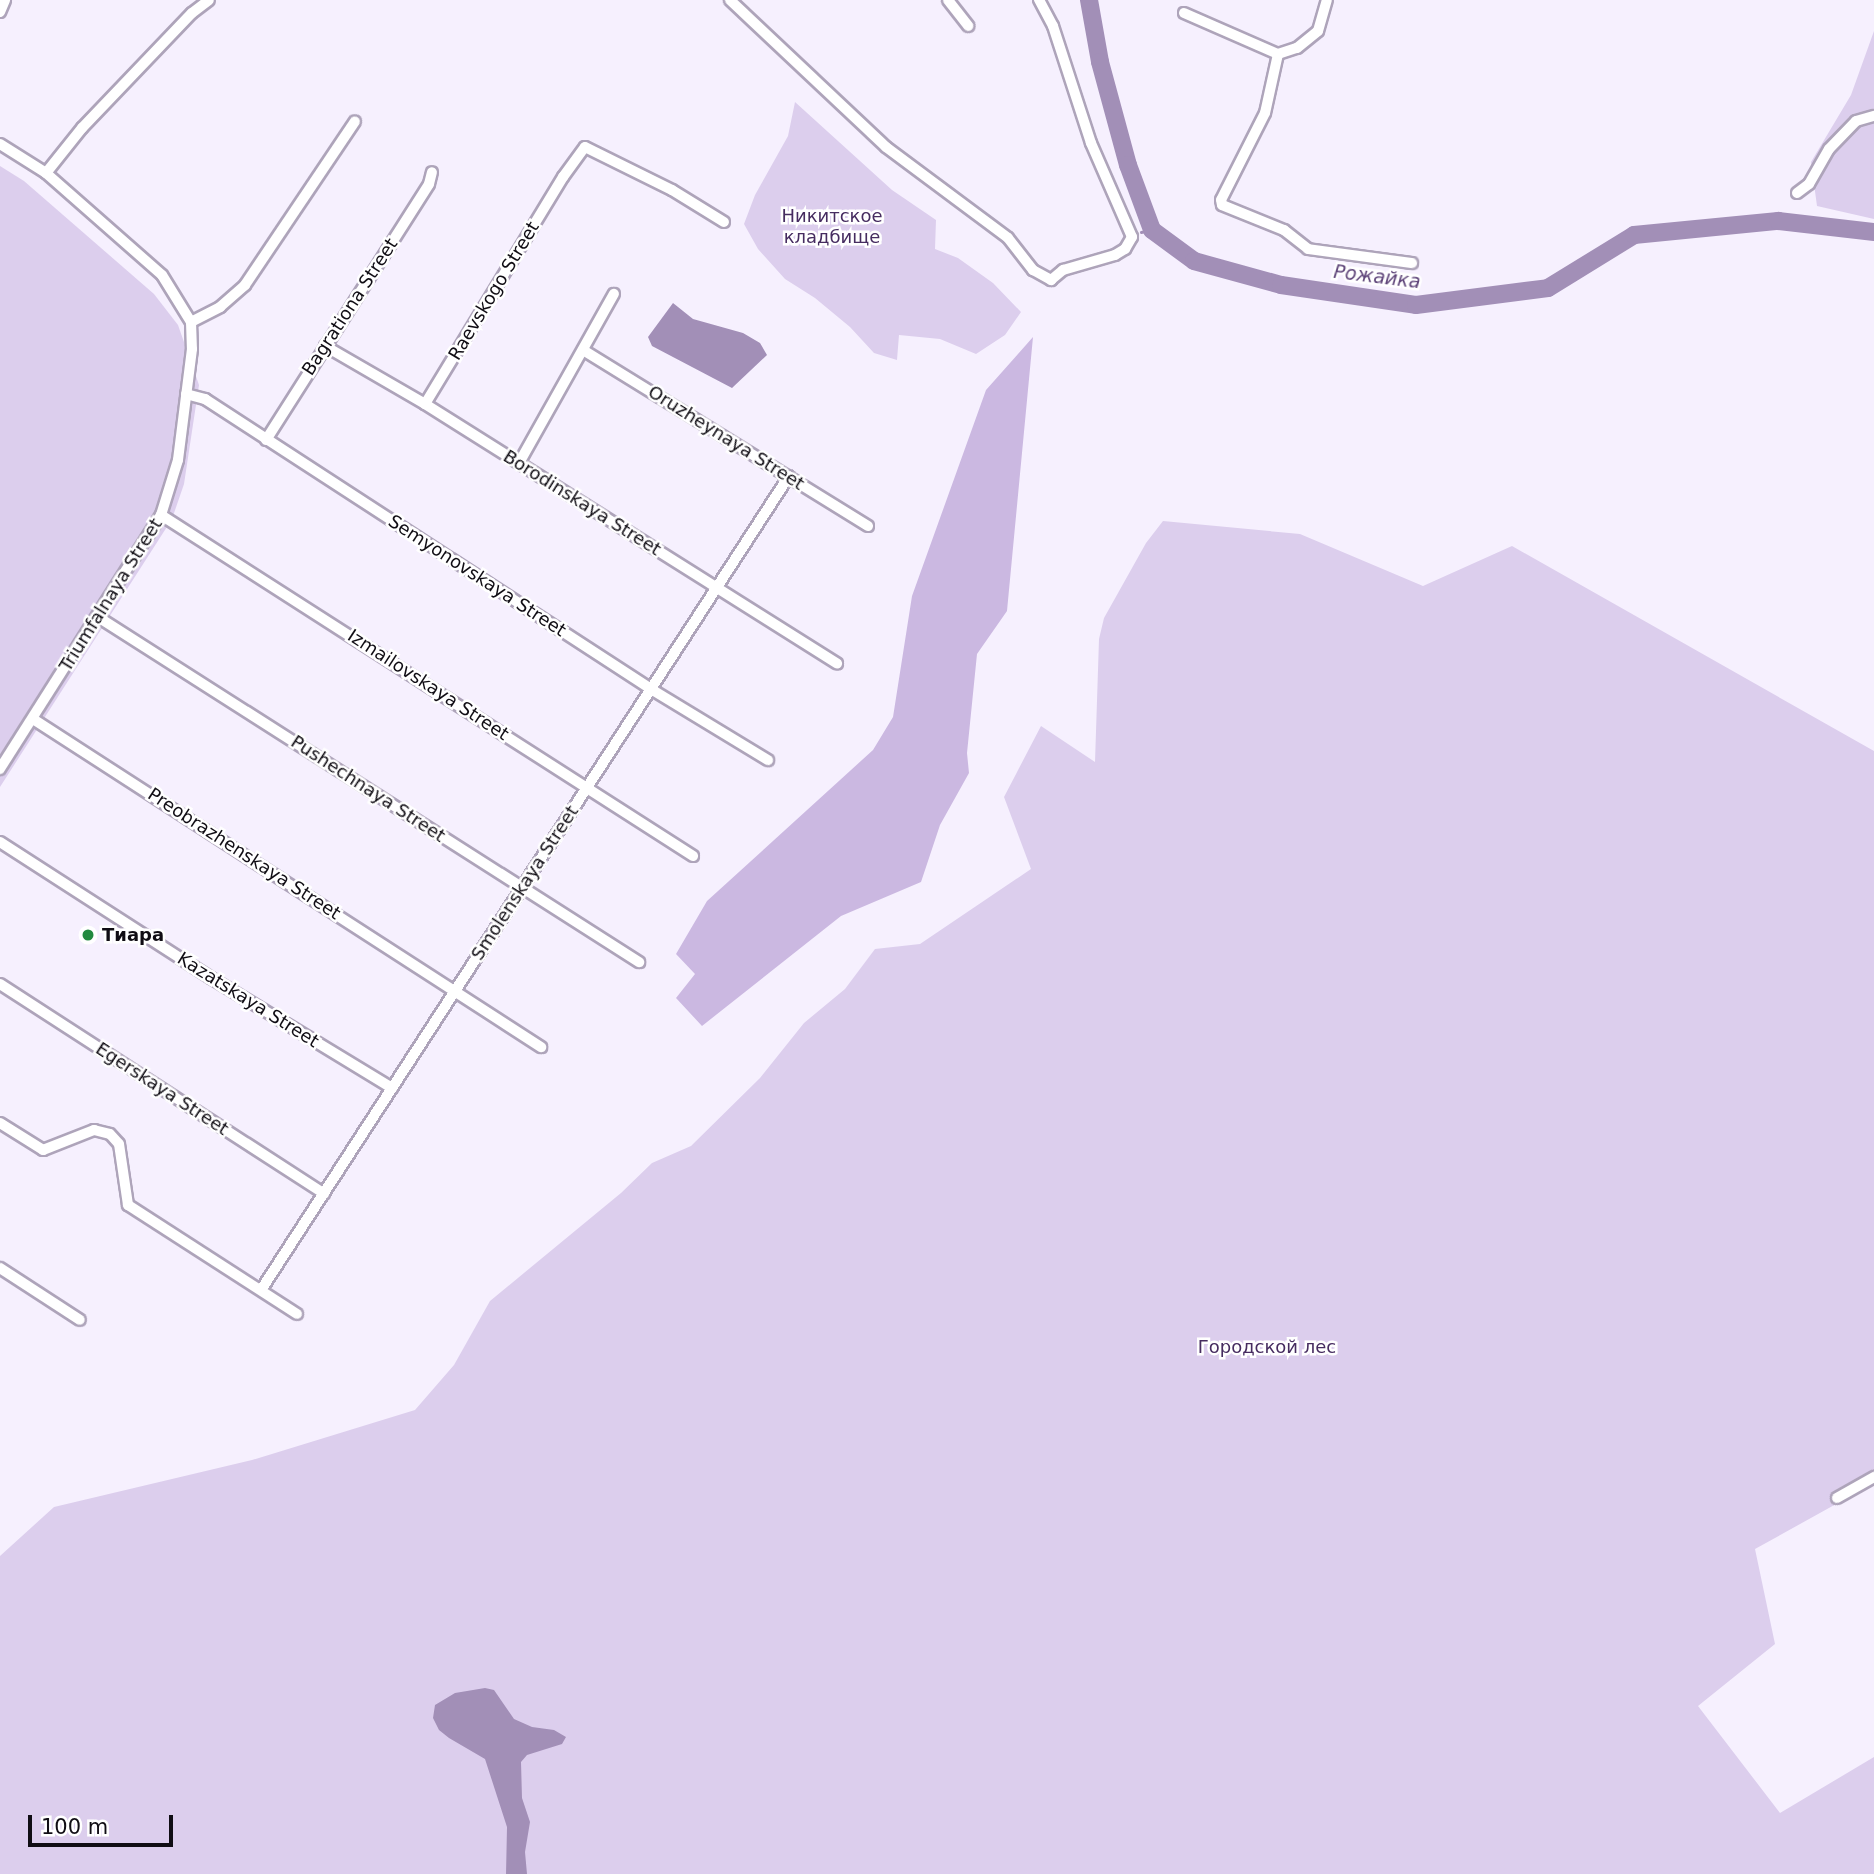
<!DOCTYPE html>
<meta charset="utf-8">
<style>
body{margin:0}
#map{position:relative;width:1874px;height:1874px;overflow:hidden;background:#f6f0fe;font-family:"DejaVu Sans",sans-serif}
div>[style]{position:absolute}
.green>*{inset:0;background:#dcceed}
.forest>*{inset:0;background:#cbb8e1}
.water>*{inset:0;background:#a28fb7}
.stream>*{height:2.5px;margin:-1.25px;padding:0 1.25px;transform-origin:1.25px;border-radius:1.25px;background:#a28fb7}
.river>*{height:18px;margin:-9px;padding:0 9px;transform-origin:9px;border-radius:9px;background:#a28fb7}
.roads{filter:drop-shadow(2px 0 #aea4ba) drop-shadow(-2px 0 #aea4ba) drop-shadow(0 2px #aea4ba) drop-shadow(0 -2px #aea4ba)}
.minor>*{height:10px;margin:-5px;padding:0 5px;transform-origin:5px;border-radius:5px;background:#fff}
.dots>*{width:19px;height:19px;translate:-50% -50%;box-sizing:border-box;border:4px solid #fff;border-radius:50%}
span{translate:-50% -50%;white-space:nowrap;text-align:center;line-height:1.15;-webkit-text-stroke:5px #fff;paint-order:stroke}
.park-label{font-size:18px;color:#462c60}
.street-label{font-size:18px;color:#100d14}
.poi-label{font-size:18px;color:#100d14;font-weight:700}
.left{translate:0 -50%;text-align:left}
.water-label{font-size:19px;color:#5e4479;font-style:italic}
.scale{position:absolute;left:28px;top:1815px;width:145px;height:32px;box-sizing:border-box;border:4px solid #100d14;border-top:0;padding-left:9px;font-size:21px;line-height:24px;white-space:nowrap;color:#100d14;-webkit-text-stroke:5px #fff;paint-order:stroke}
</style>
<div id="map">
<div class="green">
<div style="clip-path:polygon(1874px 31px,1874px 219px,1817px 206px,1811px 162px,1851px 95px)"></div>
<div style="clip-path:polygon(795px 102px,892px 190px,936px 220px,935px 249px,958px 258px,993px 283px,1021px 312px,1005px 335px,976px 354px,940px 339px,899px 335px,897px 360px,874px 353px,850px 327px,815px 298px,785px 279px,758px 249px,744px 224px,755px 195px,788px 136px)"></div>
<div style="clip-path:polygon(0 166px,24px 181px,154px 294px,178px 325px,199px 385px,184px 484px,172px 519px,0 787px)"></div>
<div style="clip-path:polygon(1163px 521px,1300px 534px,1423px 586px,1512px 546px,1874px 751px,1874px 1483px,1755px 1549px,1775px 1644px,1698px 1706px,1780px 1813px,1874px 1757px,1874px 1874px,0 1874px,0 1556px,54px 1507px,252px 1460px,415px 1410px,454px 1365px,490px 1301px,621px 1193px,652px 1163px,691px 1146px,760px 1078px,804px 1023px,845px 989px,875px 949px,920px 944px,1031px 869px,1004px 797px,1041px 726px,1095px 762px,1099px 639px,1104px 618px,1146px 543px)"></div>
</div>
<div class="forest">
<div style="clip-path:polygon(1033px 337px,1007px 611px,977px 654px,967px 753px,969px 773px,940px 825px,921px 882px,841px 916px,702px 1026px,676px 998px,695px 974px,676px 954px,707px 901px,873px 750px,893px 717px,912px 596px,986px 390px)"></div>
</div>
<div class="water">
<div style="clip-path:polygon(673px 303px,693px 319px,743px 333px,760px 343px,767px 355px,732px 388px,652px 346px,648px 337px)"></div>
<div style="clip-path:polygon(485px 1688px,494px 1690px,514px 1719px,532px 1727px,554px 1730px,566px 1737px,562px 1744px,527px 1755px,521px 1762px,522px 1798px,530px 1822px,525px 1852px,527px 1874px,506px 1874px,507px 1827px,485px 1759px,449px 1738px,439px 1730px,433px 1718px,435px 1705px,455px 1693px)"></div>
</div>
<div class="stream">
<div style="left:1141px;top:232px;width:11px;rotate:-10deg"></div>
</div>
<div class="river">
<div style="left:1089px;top:0;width:63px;rotate:79.9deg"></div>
<div style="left:1100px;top:62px;width:107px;rotate:74.8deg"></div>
<div style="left:1128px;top:165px;width:69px;rotate:69.7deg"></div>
<div style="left:1152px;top:230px;width:52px;rotate:36.4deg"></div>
<div style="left:1194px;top:261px;width:90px;rotate:15.4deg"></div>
<div style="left:1281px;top:285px;width:136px;rotate:8.4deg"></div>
<div style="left:1416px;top:305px;width:133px;rotate:-7.3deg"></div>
<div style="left:1548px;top:288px;width:101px;rotate:-31.6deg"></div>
<div style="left:1634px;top:235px;width:145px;rotate:-5.6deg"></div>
<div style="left:1778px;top:221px;width:97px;rotate:6.5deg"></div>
</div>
<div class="roads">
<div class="minor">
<div style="left:730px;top:0;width:214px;rotate:43.3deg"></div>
<div style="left:886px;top:147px;width:152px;rotate:36.7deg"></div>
<div style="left:1008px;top:238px;width:41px;rotate:52deg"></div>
<div style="left:1033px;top:270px;width:21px;rotate:29deg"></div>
<div style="left:1051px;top:280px;width:16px;rotate:-40deg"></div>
<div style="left:1063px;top:270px;width:54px;rotate:-16.1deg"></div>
<div style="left:1115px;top:255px;width:12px;rotate:-31deg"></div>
<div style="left:1125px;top:249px;width:14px;rotate:-60deg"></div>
<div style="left:1132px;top:237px;width:103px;rotate:-113.6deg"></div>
<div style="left:1091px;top:143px;width:123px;rotate:-108deg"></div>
<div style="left:1053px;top:26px;width:30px;rotate:-118deg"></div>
<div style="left:948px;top:0;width:33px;rotate:52deg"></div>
<div style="left:0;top:12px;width:13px;rotate:-67deg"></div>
<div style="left:1184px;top:13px;width:103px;rotate:23.6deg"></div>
<div style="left:1278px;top:54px;width:20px;rotate:-18deg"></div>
<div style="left:1297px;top:48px;width:27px;rotate:-39deg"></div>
<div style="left:1318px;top:31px;width:32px;rotate:-74deg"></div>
<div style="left:1278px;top:54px;width:60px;rotate:102.4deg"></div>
<div style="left:1265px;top:113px;width:97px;rotate:116.8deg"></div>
<div style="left:1221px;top:200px;width:5px;rotate:79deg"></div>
<div style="left:1222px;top:205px;width:67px;rotate:22deg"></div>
<div style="left:1284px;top:230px;width:31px;rotate:38deg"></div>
<div style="left:1308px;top:249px;width:105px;rotate:7.7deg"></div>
<div style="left:0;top:144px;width:54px;rotate:32.2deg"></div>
<div style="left:46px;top:173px;width:154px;rotate:41.3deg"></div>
<div style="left:162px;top:275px;width:55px;rotate:58.3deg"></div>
<div style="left:191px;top:322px;width:27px;rotate:88deg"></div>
<div style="left:192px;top:349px;width:112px;rotate:97.2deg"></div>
<div style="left:178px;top:460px;width:58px;rotate:107.2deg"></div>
<div style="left:161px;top:515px;width:301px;rotate:122.4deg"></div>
<div style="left:46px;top:173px;width:58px;rotate:-51.3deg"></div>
<div style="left:82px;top:128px;width:159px;rotate:-46.3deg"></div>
<div style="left:192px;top:13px;width:21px;rotate:-37deg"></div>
<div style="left:1797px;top:193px;width:15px;rotate:-37deg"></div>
<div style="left:1809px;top:184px;width:40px;rotate:-60.3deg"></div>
<div style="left:1829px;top:149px;width:39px;rotate:-46deg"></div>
<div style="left:1856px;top:121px;width:19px;rotate:-16deg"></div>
<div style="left:191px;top:322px;width:33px;rotate:-27deg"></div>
<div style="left:220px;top:307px;width:33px;rotate:-41deg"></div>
<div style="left:245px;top:285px;width:197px;rotate:-56.1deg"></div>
<div style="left:325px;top:346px;width:116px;rotate:30.1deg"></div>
<div style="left:425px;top:404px;width:487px;rotate:32.2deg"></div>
<div style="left:583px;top:350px;width:335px;rotate:31.7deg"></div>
<div style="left:186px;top:394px;width:20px;rotate:15deg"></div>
<div style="left:205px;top:399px;width:532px;rotate:33.03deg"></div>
<div style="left:651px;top:689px;width:137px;rotate:31.3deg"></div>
<div style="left:425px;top:404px;width:266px;rotate:-58.7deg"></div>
<div style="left:563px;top:177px;width:37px;rotate:-54deg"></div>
<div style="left:585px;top:147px;width:97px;rotate:26.3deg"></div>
<div style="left:672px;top:190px;width:61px;rotate:31.6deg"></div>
<div style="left:266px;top:440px;width:303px;rotate:-57.5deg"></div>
<div style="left:429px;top:184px;width:12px;rotate:-76deg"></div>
<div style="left:519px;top:463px;width:194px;rotate:-60.7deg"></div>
<div style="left:161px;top:515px;width:632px;rotate:32.66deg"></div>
<div style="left:98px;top:617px;width:642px;rotate:32.53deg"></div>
<div style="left:33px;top:719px;width:605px;rotate:32.85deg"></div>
<div style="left:0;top:842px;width:251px;rotate:32.8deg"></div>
<div style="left:211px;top:978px;width:212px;rotate:31.3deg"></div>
<div style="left:0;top:984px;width:386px;rotate:32.9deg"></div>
<div style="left:0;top:1123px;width:51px;rotate:32.1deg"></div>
<div style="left:43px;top:1150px;width:55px;rotate:-21.4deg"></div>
<div style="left:94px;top:1130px;width:16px;rotate:14deg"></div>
<div style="left:110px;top:1134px;width:13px;rotate:48deg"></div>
<div style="left:119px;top:1144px;width:62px;rotate:81.6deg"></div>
<div style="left:128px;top:1205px;width:201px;rotate:32.8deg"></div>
<div style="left:0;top:1268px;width:95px;rotate:33deg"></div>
<div style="left:261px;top:1290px;width:970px;rotate:-57.03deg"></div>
<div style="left:1837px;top:1498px;width:43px;rotate:-29.6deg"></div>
</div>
</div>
<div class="dots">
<div style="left:88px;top:935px;background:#22893f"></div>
</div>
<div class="park-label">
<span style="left:832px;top:227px">Никитское<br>кладбище</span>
<span style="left:1267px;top:1347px">Городской лес</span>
</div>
<div class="street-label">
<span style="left:494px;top:291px;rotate:-59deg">Raevskogo Street</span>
<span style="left:350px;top:307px;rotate:-57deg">Bagrationa Street</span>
<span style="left:726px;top:438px;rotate:32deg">Oruzheynaya Street</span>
<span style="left:582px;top:503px;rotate:32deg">Borodinskaya Street</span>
<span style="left:477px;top:576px;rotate:33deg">Semyonovskaya Street</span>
<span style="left:111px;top:595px;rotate:-58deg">Triumfalnaya Street</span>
<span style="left:428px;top:685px;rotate:33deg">Izmailovskaya Street</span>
<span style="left:368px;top:789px;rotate:33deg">Pushechnaya Street</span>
<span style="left:244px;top:854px;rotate:33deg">Preobrazhenskaya Street</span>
<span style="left:525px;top:883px;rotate:-57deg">Smolenskaya Street</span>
<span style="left:248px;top:1000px;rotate:32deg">Kazatskaya Street</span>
<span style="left:162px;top:1089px;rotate:33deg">Egerskaya Street</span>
</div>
<div class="poi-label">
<span class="left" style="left:102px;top:935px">Тиара</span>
</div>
<div class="water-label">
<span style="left:1377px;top:277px;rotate:7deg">Рожайка</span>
</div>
<div class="scale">100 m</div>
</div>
